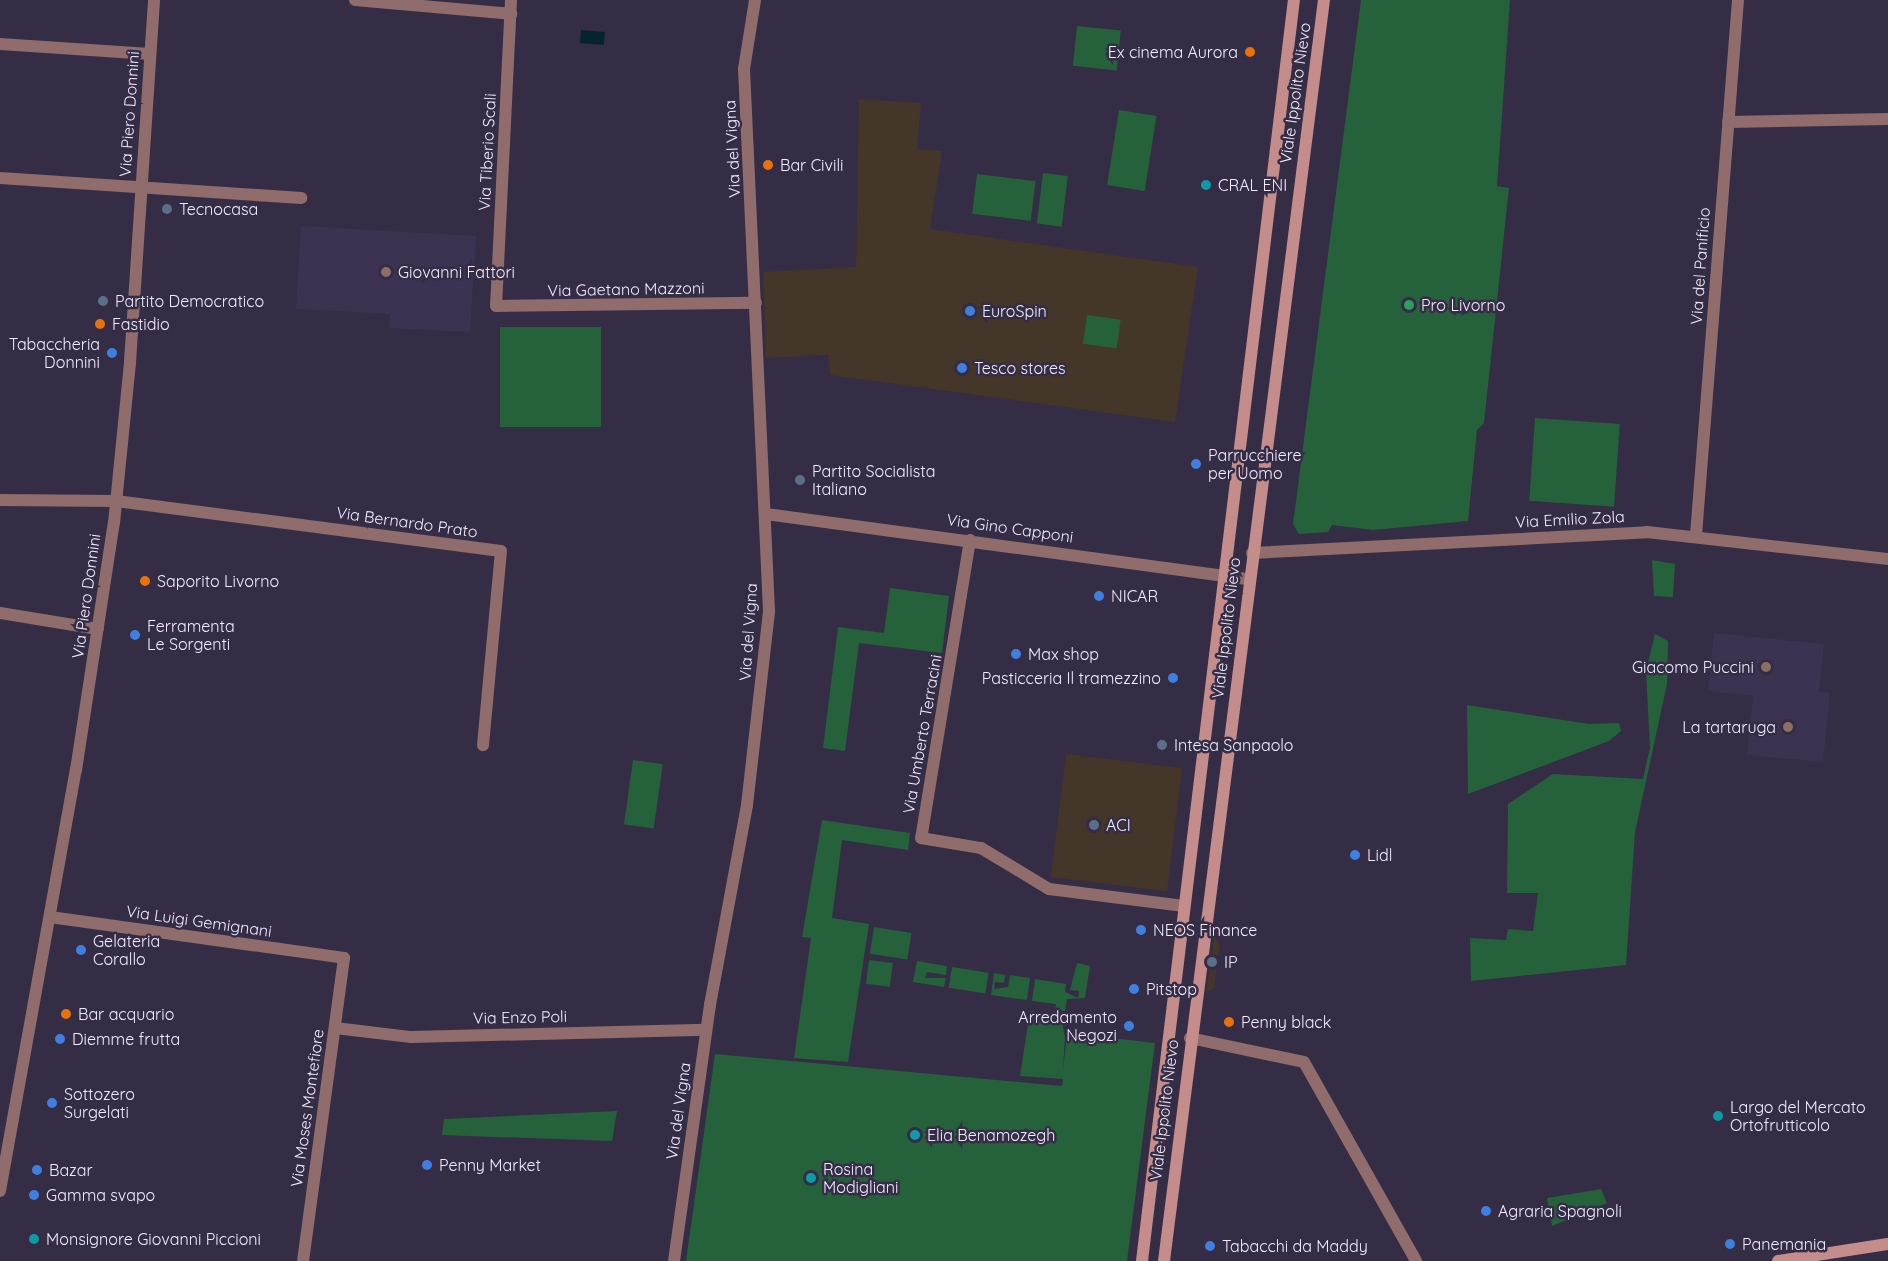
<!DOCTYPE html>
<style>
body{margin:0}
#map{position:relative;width:1888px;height:1261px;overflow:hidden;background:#352d46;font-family:Quicksand,sans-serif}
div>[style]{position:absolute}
.commercial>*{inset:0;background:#443629;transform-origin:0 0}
.built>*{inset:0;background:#3c3252}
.green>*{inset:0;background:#25613a;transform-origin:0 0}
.water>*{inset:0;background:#06242f;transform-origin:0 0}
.street>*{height:12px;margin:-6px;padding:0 6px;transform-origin:6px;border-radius:6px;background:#906c6c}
.secondary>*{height:12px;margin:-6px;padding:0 6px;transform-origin:6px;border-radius:6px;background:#c58c8c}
.dots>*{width:16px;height:16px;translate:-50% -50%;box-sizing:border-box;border:3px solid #352d46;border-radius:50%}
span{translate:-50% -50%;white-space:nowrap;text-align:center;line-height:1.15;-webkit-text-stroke:5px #352d46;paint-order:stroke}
.poi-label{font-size:16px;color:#f0ecfd}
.right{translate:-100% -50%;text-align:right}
.left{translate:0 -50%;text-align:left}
.street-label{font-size:16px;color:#f0ecfd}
</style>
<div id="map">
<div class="commercial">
<div style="clip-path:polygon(859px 99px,921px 103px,917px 149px,942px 151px,930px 229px,1198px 267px,1175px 422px,830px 375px,828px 355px,766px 358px,763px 272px,856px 267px)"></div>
<div style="left:1066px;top:754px;width:117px;height:124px;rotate:7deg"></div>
<div style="clip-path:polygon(1214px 936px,1220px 943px,1214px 988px,1206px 993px)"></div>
</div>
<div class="built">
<div style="clip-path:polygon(301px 226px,476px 236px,470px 332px,389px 328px,390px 314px,296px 309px)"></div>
<div style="clip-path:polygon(1714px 633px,1824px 644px,1819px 692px,1830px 693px,1823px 762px,1747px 755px,1753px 696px,1708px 691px)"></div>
</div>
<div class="green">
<div style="clip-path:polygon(1361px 0,1510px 0,1497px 186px,1509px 188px,1484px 423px,1477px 430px,1468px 521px,1373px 530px,1332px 525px,1328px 532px,1299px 534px,1293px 524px)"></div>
<div style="left:1077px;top:26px;width:44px;height:40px;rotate:6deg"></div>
<div style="left:1119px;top:110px;width:38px;height:76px;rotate:9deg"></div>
<div style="left:1043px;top:173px;width:25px;height:51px;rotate:7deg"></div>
<div style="left:977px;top:174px;width:59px;height:40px;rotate:7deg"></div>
<div style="left:1087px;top:315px;width:34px;height:29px;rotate:8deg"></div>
<div style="left:500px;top:327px;width:101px;height:100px"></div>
<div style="left:1535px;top:418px;width:85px;height:83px;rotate:4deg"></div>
<div style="clip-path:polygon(1652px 560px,1675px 564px,1673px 597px,1654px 596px)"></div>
<div style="clip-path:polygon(890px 588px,949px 596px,942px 653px,859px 643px,845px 751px,823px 748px,838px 627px,884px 633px)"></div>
<div style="clip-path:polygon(1655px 634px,1668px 641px,1667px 684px,1635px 832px,1626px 965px,1471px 981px,1470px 938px,1506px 940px,1508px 929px,1533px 931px,1538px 893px,1507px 893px,1508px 804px,1553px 774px,1643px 779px,1650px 748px,1646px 671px)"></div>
<div style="clip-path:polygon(1467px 705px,1589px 724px,1619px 723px,1621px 731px,1609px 741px,1468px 794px)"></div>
<div style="left:633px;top:760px;width:30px;height:65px;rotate:8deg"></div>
<div style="clip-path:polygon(822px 820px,910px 833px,908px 850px,842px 840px,832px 918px,869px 924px,848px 1062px,794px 1058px,811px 938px,802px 937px)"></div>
<div style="left:874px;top:927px;width:38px;height:27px;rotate:9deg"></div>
<div style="left:869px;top:960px;width:24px;height:24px;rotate:7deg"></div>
<div style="clip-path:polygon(917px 961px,947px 966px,946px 975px,927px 972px,925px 978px,946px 978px,944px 987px,913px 982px)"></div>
<div style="clip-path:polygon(1077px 963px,1090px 966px,1085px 998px,1067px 999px,1065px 1011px,1060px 1010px,1065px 1038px,1063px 1070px,1067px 1033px,1155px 1043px,1127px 1261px,686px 1261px,715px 1054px,1062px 1086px,1063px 1079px,1020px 1076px,1030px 1011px,1055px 1014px,1056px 1004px,1032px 1001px,1035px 979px,1066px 984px,1065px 992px,1078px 998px,1079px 991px,1070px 990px)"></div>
<div style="left:952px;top:967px;width:37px;height:21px;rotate:9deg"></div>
<div style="clip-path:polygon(994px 973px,1005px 975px,1004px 983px,995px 982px,994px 989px,1008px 987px,1010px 975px,1030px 978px,1027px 1000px,991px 995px)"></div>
<div style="clip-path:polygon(617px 1111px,612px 1141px,442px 1135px,444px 1119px)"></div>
<div style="clip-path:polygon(1601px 1189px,1607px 1203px,1552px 1226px,1547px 1198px)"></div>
</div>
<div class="water">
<div style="left:581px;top:30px;width:24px;height:13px;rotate:5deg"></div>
</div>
<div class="street">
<div style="left:355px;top:0;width:157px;rotate:5.1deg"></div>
<div style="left:511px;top:0;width:306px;rotate:92.8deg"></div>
<div style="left:496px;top:306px;width:260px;rotate:-0.7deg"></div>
<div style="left:0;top:44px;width:150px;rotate:3.8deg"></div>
<div style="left:1728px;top:122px;width:160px;rotate:-1.1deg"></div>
<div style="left:0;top:178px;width:302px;rotate:3.8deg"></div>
<div style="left:0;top:500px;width:116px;rotate:0.5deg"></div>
<div style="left:116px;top:501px;width:388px;rotate:7.4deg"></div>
<div style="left:501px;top:551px;width:195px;rotate:95.3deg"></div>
<div style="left:766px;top:514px;width:487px;rotate:7.7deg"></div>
<div style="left:1696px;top:535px;width:537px;rotate:-85.51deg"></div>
<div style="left:970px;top:540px;width:302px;rotate:99.3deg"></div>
<div style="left:921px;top:838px;width:61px;rotate:9.5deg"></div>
<div style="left:981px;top:848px;width:79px;rotate:31.1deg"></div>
<div style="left:1049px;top:889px;width:136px;rotate:7.2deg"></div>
<div style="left:1252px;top:553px;width:396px;rotate:-3deg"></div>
<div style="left:1647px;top:532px;width:243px;rotate:6.4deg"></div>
<div style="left:0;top:613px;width:99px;rotate:9.3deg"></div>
<div style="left:50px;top:917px;width:297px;rotate:7.9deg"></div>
<div style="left:344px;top:958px;width:306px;rotate:97.7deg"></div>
<div style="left:335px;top:1028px;width:77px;rotate:6.8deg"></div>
<div style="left:411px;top:1037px;width:295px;rotate:-1.4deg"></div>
<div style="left:1190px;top:1038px;width:116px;rotate:11.9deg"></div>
<div style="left:1304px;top:1062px;width:228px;rotate:60.6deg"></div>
<div style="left:0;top:1191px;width:428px;rotate:-79.8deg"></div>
<div style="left:76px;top:770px;width:250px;rotate:-81.3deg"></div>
<div style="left:114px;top:523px;width:162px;rotate:-84.3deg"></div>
<div style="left:130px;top:362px;width:363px;rotate:-86.2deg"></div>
<div style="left:674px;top:1261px;width:259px;rotate:-82deg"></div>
<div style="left:710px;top:1005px;width:203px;rotate:-79.5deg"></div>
<div style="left:747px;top:805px;width:195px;rotate:-83.5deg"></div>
<div style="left:769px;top:611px;width:543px;rotate:-92.64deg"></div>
<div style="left:744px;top:69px;width:70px;rotate:-80.9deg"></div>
</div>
<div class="secondary">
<div style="left:1142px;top:1261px;width:1270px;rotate:-83.13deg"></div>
<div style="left:1164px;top:1261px;width:1271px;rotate:-82.77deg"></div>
<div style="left:1778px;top:1261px;width:111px;rotate:-8.8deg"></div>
</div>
<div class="dots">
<div style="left:1250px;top:52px;background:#e8710a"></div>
<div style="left:768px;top:165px;background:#e8710a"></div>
<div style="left:1206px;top:185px;background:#0f9aa8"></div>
<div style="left:167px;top:209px;background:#5c6f8a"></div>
<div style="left:386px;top:272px;background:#8d6e63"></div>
<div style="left:103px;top:301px;background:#5c6f8a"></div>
<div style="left:1409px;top:305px;background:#2e9e5b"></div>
<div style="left:970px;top:311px;background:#3f7fe0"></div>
<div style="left:100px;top:324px;background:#e8710a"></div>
<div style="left:112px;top:353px;background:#3f7fe0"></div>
<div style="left:962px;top:368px;background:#3f7fe0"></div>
<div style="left:1196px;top:464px;background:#3f7fe0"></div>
<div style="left:800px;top:480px;background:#5c6f8a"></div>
<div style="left:145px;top:581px;background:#e8710a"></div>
<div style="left:1099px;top:596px;background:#3f7fe0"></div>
<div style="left:135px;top:635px;background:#3f7fe0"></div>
<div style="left:1016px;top:654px;background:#3f7fe0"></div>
<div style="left:1766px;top:667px;background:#8d6e63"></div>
<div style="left:1173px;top:678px;background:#3f7fe0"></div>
<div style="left:1788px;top:727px;background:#8d6e63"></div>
<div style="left:1162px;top:745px;background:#5c6f8a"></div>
<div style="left:1094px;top:825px;background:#5c6f8a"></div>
<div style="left:1355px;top:855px;background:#3f7fe0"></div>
<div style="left:1141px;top:930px;background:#3f7fe0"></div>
<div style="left:81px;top:950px;background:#3f7fe0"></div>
<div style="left:1212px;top:962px;background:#5c6f8a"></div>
<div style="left:1134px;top:989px;background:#3f7fe0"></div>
<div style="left:66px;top:1014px;background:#e8710a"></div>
<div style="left:1229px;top:1022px;background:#e8710a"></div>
<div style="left:1129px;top:1026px;background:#3f7fe0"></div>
<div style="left:60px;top:1039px;background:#3f7fe0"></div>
<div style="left:52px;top:1103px;background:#3f7fe0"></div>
<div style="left:1718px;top:1116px;background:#0f9aa8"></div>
<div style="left:915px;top:1135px;background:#0f9aa8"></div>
<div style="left:427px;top:1165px;background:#3f7fe0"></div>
<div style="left:37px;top:1170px;background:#3f7fe0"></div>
<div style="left:811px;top:1178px;background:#0f9aa8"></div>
<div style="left:34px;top:1195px;background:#3f7fe0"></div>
<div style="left:1486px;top:1211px;background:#3f7fe0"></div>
<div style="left:34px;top:1239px;background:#0f9aa8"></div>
<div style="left:1730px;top:1244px;background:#3f7fe0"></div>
<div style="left:1210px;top:1246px;background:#3f7fe0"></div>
</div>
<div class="poi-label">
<span class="right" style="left:1238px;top:52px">Ex cinema Aurora</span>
<span class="left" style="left:780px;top:165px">Bar Civili</span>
<span class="left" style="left:1218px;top:185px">CRAL ENI</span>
<span class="left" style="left:179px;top:209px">Tecnocasa</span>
<span class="left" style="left:398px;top:272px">Giovanni Fattori</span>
<span class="left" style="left:115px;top:301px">Partito Democratico</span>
<span class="left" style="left:1421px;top:305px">Pro Livorno</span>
<span class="left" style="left:982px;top:311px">EuroSpin</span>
<span class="left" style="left:112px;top:324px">Fastidio</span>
<span class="right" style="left:100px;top:353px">Tabaccheria<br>Donnini</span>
<span class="left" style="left:974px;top:368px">Tesco stores</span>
<span class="left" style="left:1208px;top:464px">Parrucchiere<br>per Uomo</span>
<span class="left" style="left:812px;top:480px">Partito Socialista<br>Italiano</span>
<span class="left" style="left:157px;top:581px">Saporito Livorno</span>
<span class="left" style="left:1111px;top:596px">NICAR</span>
<span class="left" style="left:147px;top:635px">Ferramenta<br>Le Sorgenti</span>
<span class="left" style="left:1028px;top:654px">Max shop</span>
<span class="right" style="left:1754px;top:667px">Giacomo Puccini</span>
<span class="right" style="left:1161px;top:678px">Pasticceria Il tramezzino</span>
<span class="right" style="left:1776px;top:727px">La tartaruga</span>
<span class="left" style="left:1174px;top:745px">Intesa Sanpaolo</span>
<span class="left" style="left:1106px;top:825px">ACI</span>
<span class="left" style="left:1367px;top:855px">Lidl</span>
<span class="left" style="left:1153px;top:930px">NEOS Finance</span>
<span class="left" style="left:93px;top:950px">Gelateria<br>Corallo</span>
<span class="left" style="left:1224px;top:962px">IP</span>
<span class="left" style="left:1146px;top:989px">Pitstop</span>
<span class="left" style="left:78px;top:1014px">Bar acquario</span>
<span class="right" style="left:1117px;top:1026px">Arredamento<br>Negozi</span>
<span class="left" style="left:1241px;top:1022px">Penny black</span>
<span class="left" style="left:72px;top:1039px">Diemme frutta</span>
<span class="left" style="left:64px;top:1103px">Sottozero<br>Surgelati</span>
<span class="left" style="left:1730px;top:1116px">Largo del Mercato<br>Ortofrutticolo</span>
<span class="left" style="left:927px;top:1135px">Elia Benamozegh</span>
<span class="left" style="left:439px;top:1165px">Penny Market</span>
<span class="left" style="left:823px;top:1178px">Rosina<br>Modigliani</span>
<span class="left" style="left:49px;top:1170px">Bazar</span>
<span class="left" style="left:46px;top:1195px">Gamma svapo</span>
<span class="left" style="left:1498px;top:1211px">Agraria Spagnoli</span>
<span class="left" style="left:46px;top:1239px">Monsignore Giovanni Piccioni</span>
<span class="left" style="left:1742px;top:1244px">Panemania</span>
<span class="left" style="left:1222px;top:1246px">Tabacchi da Maddy</span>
</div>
<div class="street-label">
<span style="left:1295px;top:93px;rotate:-82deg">Viale Ippolito Nievo</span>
<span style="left:129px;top:114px;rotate:-86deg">Via Piero Donnini</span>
<span style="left:732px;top:149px;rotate:-93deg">Via del Vigna</span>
<span style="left:487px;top:152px;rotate:-87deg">Via Tiberio Scali</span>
<span style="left:1700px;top:266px;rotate:-86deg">Via del Panificio</span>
<span style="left:626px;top:289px;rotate:-1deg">Via Gaetano Mazzoni</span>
<span style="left:1570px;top:519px;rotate:-3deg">Via Emilio Zola</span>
<span style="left:407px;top:522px;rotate:8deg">Via Bernardo Prato</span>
<span style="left:1010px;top:528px;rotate:8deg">Via Gino Capponi</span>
<span style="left:86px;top:596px;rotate:-82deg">Via Piero Donnini</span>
<span style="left:1226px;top:628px;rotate:-83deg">Viale Ippolito Nievo</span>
<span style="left:748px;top:632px;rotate:-86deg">Via del Vigna</span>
<span style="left:922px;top:734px;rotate:-80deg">Via Umberto Terracini</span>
<span style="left:199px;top:921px;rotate:8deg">Via Luigi Gemignani</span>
<span style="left:520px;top:1017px;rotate:-1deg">Via Enzo Poli</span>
<span style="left:307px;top:1108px;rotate:-82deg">Via Moses Montefiore</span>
<span style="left:1164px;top:1110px;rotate:-83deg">Viale Ippolito Nievo</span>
<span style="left:678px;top:1111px;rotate:-82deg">Via del Vigna</span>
</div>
</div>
